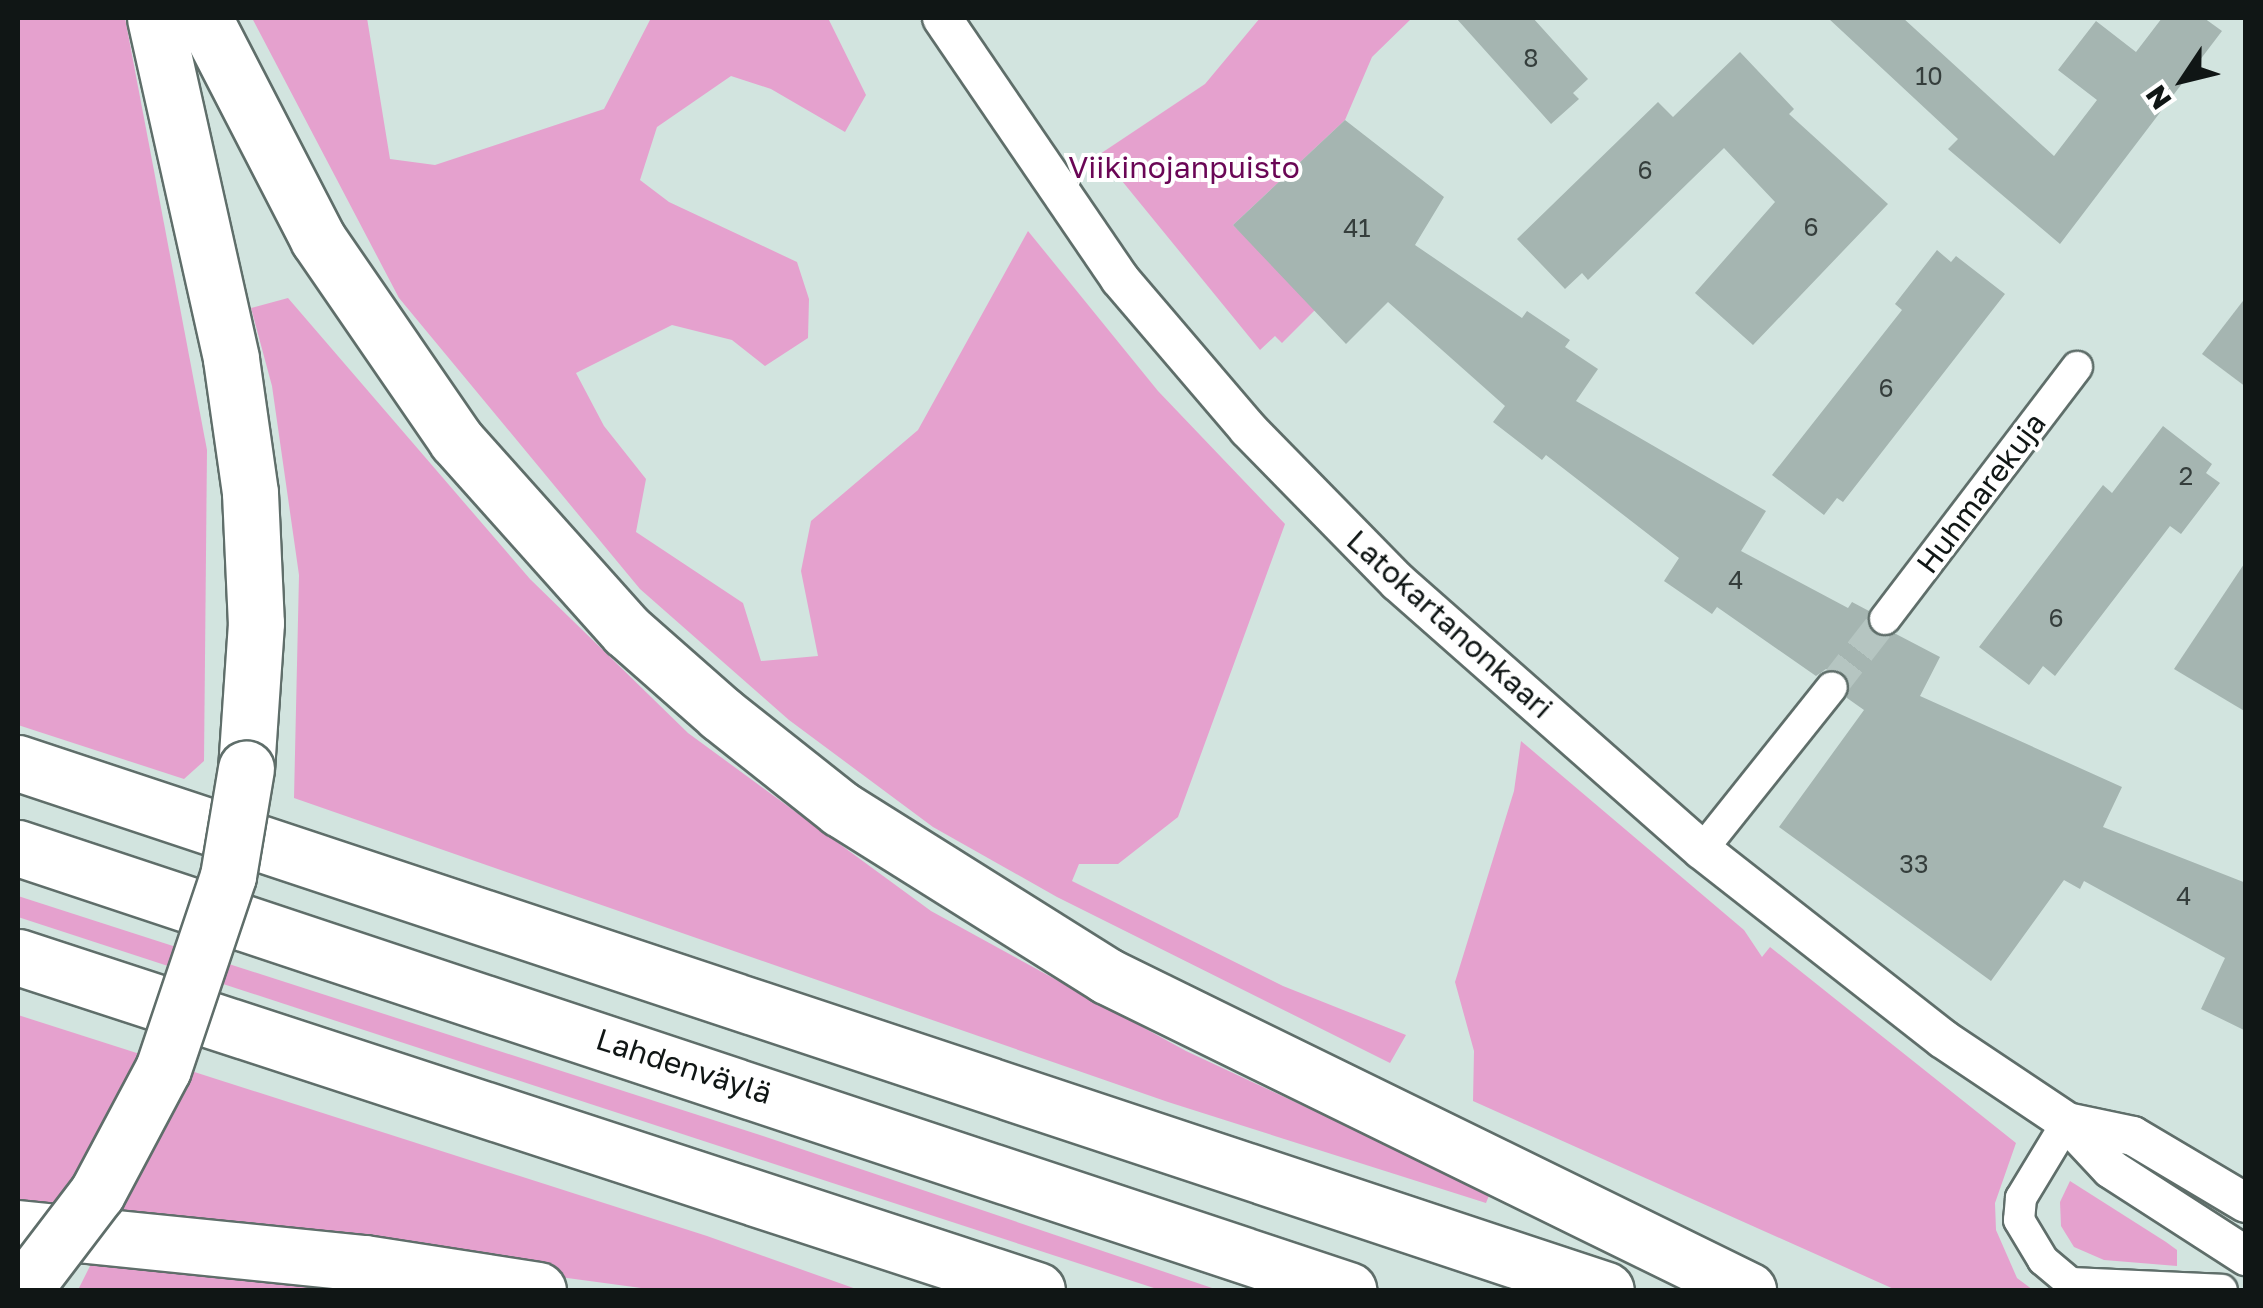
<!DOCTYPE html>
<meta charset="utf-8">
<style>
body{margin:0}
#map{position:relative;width:2263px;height:1308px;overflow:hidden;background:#d2e4df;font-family:"Golos Text",sans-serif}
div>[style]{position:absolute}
.green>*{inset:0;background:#e5a1ce}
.building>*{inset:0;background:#a5b5b1}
.minor-tunnel>*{height:30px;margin-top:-15px;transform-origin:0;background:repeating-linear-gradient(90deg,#b5c5c1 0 30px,transparent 0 45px)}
.roads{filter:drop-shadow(2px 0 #5f6e6a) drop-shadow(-2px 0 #5f6e6a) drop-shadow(0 2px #5f6e6a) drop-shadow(0 -2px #5f6e6a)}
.minor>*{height:30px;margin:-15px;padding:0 15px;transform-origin:15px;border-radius:15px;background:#fff}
.tertiary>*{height:38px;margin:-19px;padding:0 19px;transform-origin:19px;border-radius:19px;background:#fff}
.motorway>*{height:55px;margin:-27.5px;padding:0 27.5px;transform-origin:27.5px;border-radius:27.5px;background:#fff}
.bridges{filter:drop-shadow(2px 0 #5f6e6a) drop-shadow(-2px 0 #5f6e6a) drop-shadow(0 2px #5f6e6a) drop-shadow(0 -2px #5f6e6a)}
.motorway-bridge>*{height:55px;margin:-27.5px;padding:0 27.5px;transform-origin:27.5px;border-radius:27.5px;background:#fff}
span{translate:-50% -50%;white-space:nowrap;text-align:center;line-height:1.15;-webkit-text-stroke:8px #fff;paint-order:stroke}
.number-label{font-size:25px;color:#353e3c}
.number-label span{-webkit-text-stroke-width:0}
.park-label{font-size:30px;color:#6a0655}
.street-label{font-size:30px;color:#101615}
.frame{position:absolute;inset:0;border:20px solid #101615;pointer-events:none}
.north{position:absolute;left:2133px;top:30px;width:100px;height:100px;-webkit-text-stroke:8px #fff;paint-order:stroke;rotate:235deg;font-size:28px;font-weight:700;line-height:40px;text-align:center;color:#101615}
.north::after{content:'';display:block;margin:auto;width:35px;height:45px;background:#101615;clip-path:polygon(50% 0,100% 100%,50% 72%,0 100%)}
</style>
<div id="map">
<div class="green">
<div style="clip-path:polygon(18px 18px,125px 18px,207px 450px,204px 761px,184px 779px,18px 725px)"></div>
<div style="clip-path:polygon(252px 18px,367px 18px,390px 159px,435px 165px,604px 109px,651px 18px,828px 18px,866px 95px,845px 132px,771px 89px,731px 76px,657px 127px,640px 180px,669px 202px,797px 262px,809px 299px,808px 338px,765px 366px,732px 340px,672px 325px,576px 373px,604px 426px,646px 479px,636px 532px,743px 603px,761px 661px,818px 656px,801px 571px,811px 521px,918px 430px,1028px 231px,1158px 391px,1285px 524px,1178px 817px,1118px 864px,1079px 864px,1072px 881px,1283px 986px,1406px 1035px,1390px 1063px,1057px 897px,933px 827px,789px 720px,640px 589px,399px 298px)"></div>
<div style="clip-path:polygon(1260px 18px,1412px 18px,1372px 57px,1345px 120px,1233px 225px,1318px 307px,1282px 343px,1275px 336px,1260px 350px,1100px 154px,1205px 84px)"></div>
<div style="clip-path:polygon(288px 298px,530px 579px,688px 733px,931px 911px,1186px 1051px,1490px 1193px,1486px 1203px,1168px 1102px,294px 798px,299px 575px,272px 386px,251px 308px)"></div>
<div style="clip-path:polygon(1521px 741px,1744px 930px,1762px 957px,1770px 947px,2016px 1143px,1995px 1203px,1996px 1230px,2017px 1278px,2033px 1290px,1896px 1290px,1473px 1101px,1474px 1051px,1455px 982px,1514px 791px)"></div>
<div style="clip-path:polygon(18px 896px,763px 1136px,1218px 1290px,1160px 1290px,18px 917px)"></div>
<div style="clip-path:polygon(18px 1015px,143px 1055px,54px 1216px,18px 1214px)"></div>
<div style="clip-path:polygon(185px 1069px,707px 1236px,859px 1290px,656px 1290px,106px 1216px)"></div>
<div style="clip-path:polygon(2070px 1181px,2166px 1242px,2177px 1250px,2177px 1266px,2104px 1260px,2074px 1247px,2061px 1226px,2060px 1202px)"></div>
<div style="clip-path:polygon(95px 1256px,415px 1290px,78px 1290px)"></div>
</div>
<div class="building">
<div style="clip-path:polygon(1456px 18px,1533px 18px,1588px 79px,1573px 93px,1579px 99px,1551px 124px)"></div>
<div style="clip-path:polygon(1828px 18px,1903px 18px,2054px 156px,2097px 100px,2058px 70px,2096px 21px,2136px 52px,2162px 18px,2204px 18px,2222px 31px,2060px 244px,1948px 149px,1958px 139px)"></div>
<div style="clip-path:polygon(1740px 52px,1794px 109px,1789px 114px,1888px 204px,1753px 345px,1695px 293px,1775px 202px,1724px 148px,1588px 280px,1582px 273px,1565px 289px,1517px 239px,1658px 102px,1673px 117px)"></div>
<div style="clip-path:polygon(1345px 120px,1444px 197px,1415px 245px,1522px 318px,1527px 311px,1570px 340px,1565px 347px,1598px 369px,1576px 401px,1766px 511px,1741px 551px,1848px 608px,1852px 602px,1869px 611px,1874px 634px,1896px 634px,1940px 657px,1920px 696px,2122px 787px,2103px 827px,2246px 883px,2246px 1031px,2201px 1009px,2225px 958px,2084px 881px,2080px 889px,2064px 880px,1991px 981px,1779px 827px,1864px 710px,1847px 698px,1844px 673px,1826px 669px,1816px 676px,1717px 607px,1712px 614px,1664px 581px,1679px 558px,1546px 455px,1542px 460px,1493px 422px,1505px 406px,1388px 302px,1346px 344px,1233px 225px)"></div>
<div style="clip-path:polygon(1937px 250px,1951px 262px,1956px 256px,2005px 294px,1843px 502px,1837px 498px,1824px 515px,1772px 475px,1902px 310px,1895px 304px)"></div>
<div style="clip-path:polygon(2246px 297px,2246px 387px,2202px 354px)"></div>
<div style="clip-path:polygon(2163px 426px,2212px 464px,2206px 473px,2220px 483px,2181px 534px,2170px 526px,2055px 676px,2043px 666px,2029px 685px,1979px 647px,2103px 485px,2112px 493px)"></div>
<div style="clip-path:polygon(2246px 561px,2246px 712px,2174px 669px)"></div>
</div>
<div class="minor-tunnel">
<div style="left:1832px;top:687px;width:86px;rotate:-52.1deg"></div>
</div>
<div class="roads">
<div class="minor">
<div style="left:1885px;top:619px;width:317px;rotate:-52.7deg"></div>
<div style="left:1702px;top:850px;width:208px;rotate:-51.4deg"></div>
<div style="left:2067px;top:1122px;width:89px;rotate:121.2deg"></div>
<div style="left:2021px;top:1198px;width:22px;rotate:95deg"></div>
<div style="left:2019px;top:1220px;width:47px;rotate:59deg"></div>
<div style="left:2043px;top:1260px;width:35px;rotate:40deg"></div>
<div style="left:2070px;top:1283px;width:152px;rotate:2.6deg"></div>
</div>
<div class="tertiary">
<div style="left:942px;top:18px;width:316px;rotate:55.7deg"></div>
<div style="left:1120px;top:279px;width:197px;rotate:49.5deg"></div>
<div style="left:1248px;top:429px;width:214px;rotate:45.6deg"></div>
<div style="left:1398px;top:582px;width:405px;rotate:41.4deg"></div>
<div style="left:1702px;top:850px;width:306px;rotate:38.1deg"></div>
<div style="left:1943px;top:1039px;width:149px;rotate:33.8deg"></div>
<div style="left:2067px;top:1122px;width:64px;rotate:46.9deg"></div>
<div style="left:2111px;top:1169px;width:161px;rotate:32.8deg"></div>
<div style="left:2067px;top:1122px;width:67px;rotate:12deg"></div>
<div style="left:2133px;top:1136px;width:131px;rotate:30.7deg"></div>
</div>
<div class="motorway">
<div style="left:155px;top:18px;width:349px;rotate:77.4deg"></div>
<div style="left:231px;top:359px;width:135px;rotate:81.9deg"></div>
<div style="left:250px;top:493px;width:130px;rotate:87.4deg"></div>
<div style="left:256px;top:623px;width:145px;rotate:93.9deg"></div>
<div style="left:204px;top:18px;width:249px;rotate:62.7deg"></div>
<div style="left:318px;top:239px;width:244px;rotate:55.5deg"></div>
<div style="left:456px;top:440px;width:256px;rotate:48.2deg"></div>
<div style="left:627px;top:631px;width:125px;rotate:41.4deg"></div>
<div style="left:721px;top:714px;width:153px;rotate:38.4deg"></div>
<div style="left:841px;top:809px;width:314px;rotate:32.1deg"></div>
<div style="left:1107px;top:976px;width:714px;rotate:26.1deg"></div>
<div style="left:18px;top:763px;width:1673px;rotate:18.36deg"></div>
<div style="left:18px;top:848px;width:1402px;rotate:18.38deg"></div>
<div style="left:18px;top:957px;width:1072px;rotate:18.1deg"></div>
<div style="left:18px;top:1228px;width:348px;rotate:5.8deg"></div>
<div style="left:364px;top:1263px;width:176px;rotate:8.8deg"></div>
</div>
</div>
<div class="bridges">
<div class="motorway-bridge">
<div style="left:23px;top:1290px;width:122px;rotate:-52.7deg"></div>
<div style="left:97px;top:1193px;width:140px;rotate:-62deg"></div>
<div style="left:163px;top:1069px;width:204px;rotate:-71.4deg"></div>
<div style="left:228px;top:876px;width:109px;rotate:-80.5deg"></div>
</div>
</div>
<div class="number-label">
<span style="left:1531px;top:58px">8</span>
<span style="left:1929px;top:76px">10</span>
<span style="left:1645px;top:170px">6</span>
<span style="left:1811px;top:227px">6</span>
<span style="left:1357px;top:228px">41</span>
<span style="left:1886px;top:388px">6</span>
<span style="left:2186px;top:476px">2</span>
<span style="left:1736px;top:580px">4</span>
<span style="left:2056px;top:618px">6</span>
<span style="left:1914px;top:864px">33</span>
<span style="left:2184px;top:896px">4</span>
</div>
<div class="park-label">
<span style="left:1184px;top:167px">Viikinojanpuisto</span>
</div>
<div class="street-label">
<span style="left:1981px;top:493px;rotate:-53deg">Huhmarekuja</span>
<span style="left:1450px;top:624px;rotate:42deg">Latokartanonkaari</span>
<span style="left:684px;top:1066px;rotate:18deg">Lahdenväylä</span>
</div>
<div class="frame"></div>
<div class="north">N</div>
</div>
